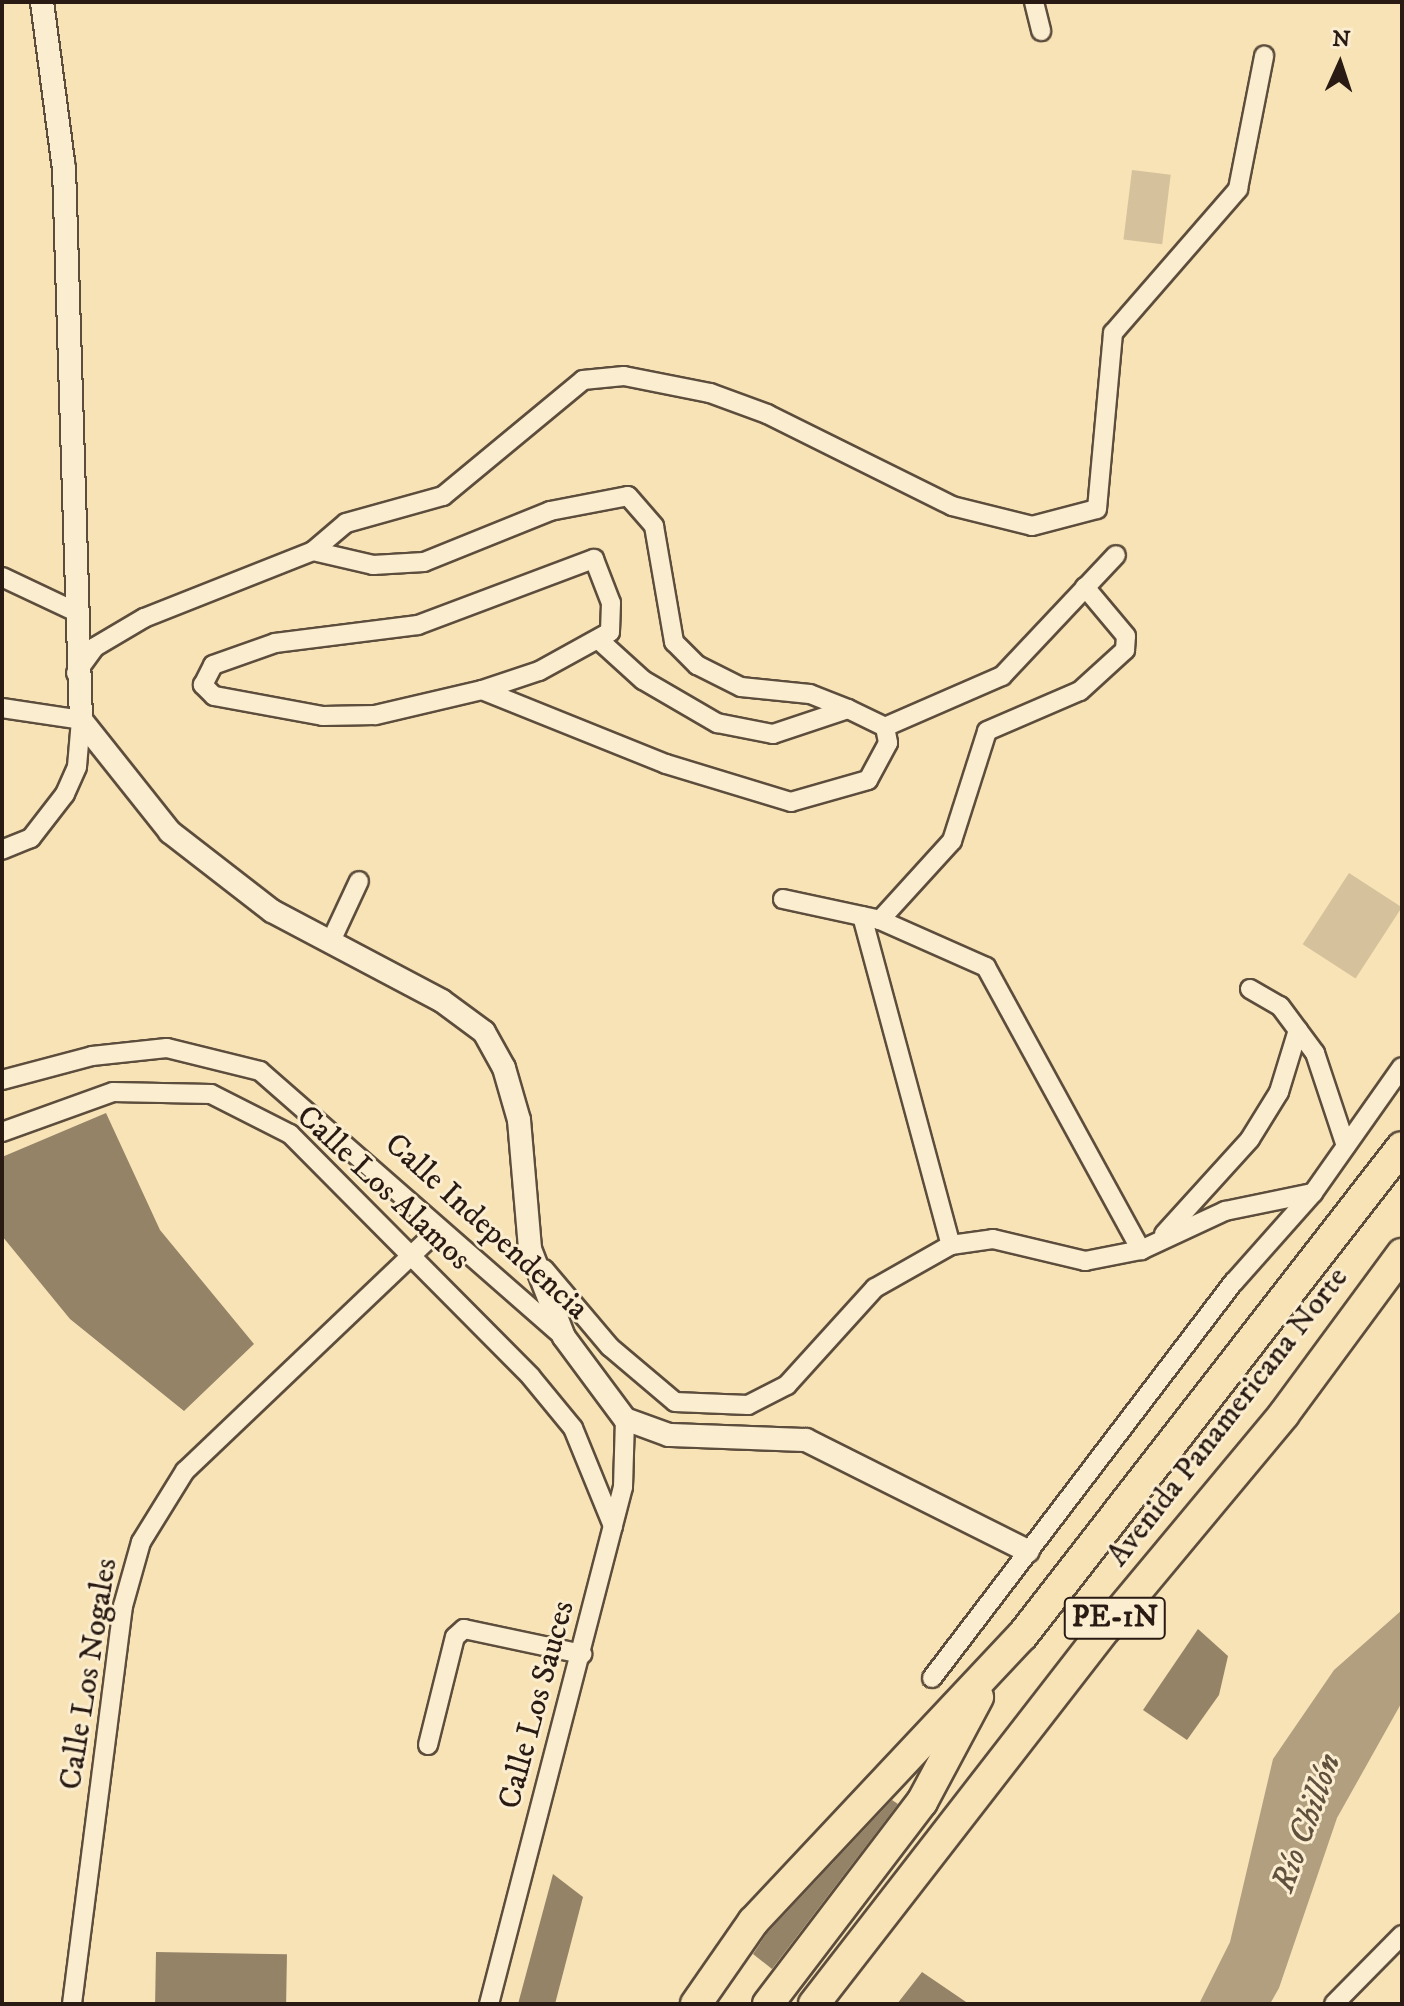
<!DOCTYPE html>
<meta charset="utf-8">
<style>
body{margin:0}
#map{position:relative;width:1404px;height:2006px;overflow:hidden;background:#f8e3b7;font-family:"IM FELL DW Pica",serif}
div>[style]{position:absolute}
.green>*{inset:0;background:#d5c19b;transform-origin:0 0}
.water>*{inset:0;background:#b29f7f}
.building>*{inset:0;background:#958368;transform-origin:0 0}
.roads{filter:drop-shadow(2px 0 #5d4d3c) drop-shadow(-2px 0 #5d4d3c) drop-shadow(0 2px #5d4d3c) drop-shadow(0 -2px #5d4d3c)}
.minor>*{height:18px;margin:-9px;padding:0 9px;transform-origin:9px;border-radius:9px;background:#faedd0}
.tertiary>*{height:22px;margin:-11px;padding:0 11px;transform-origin:11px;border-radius:11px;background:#faedd0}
.trunk>*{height:30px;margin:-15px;padding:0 15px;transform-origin:15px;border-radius:15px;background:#f8e3b7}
span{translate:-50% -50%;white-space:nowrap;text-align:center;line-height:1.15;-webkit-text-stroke:6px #faedd0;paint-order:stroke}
.shield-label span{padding:2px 6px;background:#faedd0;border:2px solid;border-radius:6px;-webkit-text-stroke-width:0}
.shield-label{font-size:30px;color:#291b13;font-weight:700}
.street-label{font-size:32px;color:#291b13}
.water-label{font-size:34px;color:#60503e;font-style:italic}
.frame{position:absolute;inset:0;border:4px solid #291b13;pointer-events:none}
.north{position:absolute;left:1300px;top:24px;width:80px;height:80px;-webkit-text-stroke:6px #faedd0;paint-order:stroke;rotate:3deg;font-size:22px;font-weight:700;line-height:32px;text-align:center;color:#291b13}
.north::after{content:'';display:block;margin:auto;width:28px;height:36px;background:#291b13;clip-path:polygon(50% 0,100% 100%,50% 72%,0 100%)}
</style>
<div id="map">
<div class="green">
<div style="left:1132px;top:170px;width:39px;height:70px;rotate:7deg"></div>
<div style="left:1349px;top:873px;width:63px;height:85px;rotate:33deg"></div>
</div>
<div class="water">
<div style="clip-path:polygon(1402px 1610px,1402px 1702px,1337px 1818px,1279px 1988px,1270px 2004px,1199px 2004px,1230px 1942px,1273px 1759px,1334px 1670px)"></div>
</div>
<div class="building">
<div style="clip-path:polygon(106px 1113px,160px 1230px,254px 1344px,184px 1411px,70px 1319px,2px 1236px,2px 1157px)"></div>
<div style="clip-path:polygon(1198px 1629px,1228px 1656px,1219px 1695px,1187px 1740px,1143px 1710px)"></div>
<div style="clip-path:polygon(892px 1800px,898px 1804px,772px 1969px,753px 1954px,767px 1933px)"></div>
<div style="clip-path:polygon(553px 1874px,583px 1897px,555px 2004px,518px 2004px)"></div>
<div style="left:156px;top:1952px;width:131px;height:52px;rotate:1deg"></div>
<div style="clip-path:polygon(922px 1972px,969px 2004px,897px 2004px)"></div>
</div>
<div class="roads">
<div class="minor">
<div style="left:1034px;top:2px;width:30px;rotate:76deg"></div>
<div style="left:313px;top:551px;width:43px;rotate:-40.3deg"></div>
<div style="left:346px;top:523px;width:101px;rotate:-15.6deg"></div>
<div style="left:443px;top:496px;width:182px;rotate:-39.6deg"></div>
<div style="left:583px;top:380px;width:41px;rotate:-5.6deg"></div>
<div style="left:624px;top:376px;width:88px;rotate:11.2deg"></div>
<div style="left:710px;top:393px;width:61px;rotate:20.2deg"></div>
<div style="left:767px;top:414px;width:207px;rotate:26.4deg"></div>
<div style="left:952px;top:506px;width:82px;rotate:14deg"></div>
<div style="left:1032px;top:526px;width:67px;rotate:-14.7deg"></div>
<div style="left:1097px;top:509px;width:177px;rotate:-84.8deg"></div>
<div style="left:1113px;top:333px;width:191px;rotate:-49deg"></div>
<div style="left:1238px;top:189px;width:136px;rotate:-78.9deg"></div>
<div style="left:594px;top:559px;width:47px;rotate:68.9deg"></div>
<div style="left:611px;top:603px;width:29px;rotate:92deg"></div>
<div style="left:610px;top:632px;width:81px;rotate:151.2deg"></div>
<div style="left:539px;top:671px;width:60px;rotate:161.6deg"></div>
<div style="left:482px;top:690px;width:110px;rotate:166.8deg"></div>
<div style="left:375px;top:715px;width:52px;rotate:178.9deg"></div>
<div style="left:323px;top:716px;width:111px;rotate:-169.6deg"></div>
<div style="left:214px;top:696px;width:16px;rotate:-135deg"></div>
<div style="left:203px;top:685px;width:22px;rotate:-63deg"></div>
<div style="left:213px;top:665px;width:66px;rotate:-19.5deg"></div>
<div style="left:275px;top:643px;width:144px;rotate:-7.2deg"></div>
<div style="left:418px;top:625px;width:188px;rotate:-20.6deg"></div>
<div style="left:2px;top:577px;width:80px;rotate:25.3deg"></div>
<div style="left:600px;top:641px;width:58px;rotate:42.2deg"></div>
<div style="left:643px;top:680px;width:86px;rotate:30.2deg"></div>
<div style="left:717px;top:723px;width:57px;rotate:11.1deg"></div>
<div style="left:773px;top:734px;width:79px;rotate:-18.4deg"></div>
<div style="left:76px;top:673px;width:32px;rotate:-54deg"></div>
<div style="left:95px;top:647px;width:57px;rotate:-30.6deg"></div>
<div style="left:144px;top:618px;width:182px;rotate:-21.6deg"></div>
<div style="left:313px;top:551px;width:62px;rotate:13.1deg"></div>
<div style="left:373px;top:565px;width:51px;rotate:-3.4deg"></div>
<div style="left:424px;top:562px;width:136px;rotate:-22deg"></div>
<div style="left:550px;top:511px;width:79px;rotate:-10.9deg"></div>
<div style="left:628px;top:496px;width:40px;rotate:49deg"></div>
<div style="left:654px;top:526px;width:118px;rotate:80.2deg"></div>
<div style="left:674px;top:642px;width:33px;rotate:45deg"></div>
<div style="left:697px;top:665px;width:49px;rotate:26.6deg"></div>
<div style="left:741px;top:687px;width:69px;rotate:5.8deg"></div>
<div style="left:810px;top:694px;width:41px;rotate:21.5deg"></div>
<div style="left:848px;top:709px;width:41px;rotate:25.9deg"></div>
<div style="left:885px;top:727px;width:16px;rotate:79deg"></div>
<div style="left:888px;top:743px;width:42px;rotate:118.4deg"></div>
<div style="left:868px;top:780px;width:80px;rotate:164.1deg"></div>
<div style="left:791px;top:802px;width:131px;rotate:-163.1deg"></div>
<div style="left:666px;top:764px;width:198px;rotate:-158.1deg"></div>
<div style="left:2px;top:708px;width:80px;rotate:8.6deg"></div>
<div style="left:81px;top:720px;width:47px;rotate:94.9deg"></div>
<div style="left:77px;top:767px;width:30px;rotate:114deg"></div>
<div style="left:65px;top:794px;width:56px;rotate:127.7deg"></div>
<div style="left:31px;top:838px;width:31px;rotate:158deg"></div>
<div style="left:885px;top:727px;width:128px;rotate:-23.6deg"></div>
<div style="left:1002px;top:676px;width:166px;rotate:-46.7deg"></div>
<div style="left:783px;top:899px;width:99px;rotate:12.2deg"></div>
<div style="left:880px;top:920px;width:116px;rotate:23.9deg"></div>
<div style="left:986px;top:967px;width:323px;rotate:61.3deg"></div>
<div style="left:862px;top:916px;width:341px;rotate:74.9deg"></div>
<div style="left:880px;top:920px;width:107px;rotate:-47.7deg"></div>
<div style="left:952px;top:841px;width:115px;rotate:-72.3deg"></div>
<div style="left:987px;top:731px;width:101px;rotate:-23.3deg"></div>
<div style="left:1080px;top:691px;width:61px;rotate:-42.3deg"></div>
<div style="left:1125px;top:650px;width:14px;rotate:-86deg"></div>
<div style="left:1126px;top:636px;width:64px;rotate:-129.9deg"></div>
<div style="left:331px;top:941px;width:66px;rotate:-65deg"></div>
<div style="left:1250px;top:989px;width:34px;rotate:30deg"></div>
<div style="left:1280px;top:1006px;width:59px;rotate:53.3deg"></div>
<div style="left:1315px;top:1053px;width:98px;rotate:71.6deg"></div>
<div style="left:2px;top:1080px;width:93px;rotate:-14.9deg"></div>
<div style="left:92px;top:1056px;width:75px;rotate:-6.1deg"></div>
<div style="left:167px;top:1048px;width:96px;rotate:13.9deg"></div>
<div style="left:260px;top:1071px;width:404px;rotate:41.2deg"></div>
<div style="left:2px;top:1132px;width:118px;rotate:-19.8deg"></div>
<div style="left:113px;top:1092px;width:98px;rotate:1.2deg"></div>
<div style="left:211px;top:1094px;width:89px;rotate:26.9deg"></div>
<div style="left:290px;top:1134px;width:342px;rotate:45.2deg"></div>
<div style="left:531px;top:1377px;width:66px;rotate:50.5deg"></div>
<div style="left:573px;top:1428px;width:106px;rotate:67.8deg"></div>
<div style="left:1164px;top:1234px;width:128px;rotate:-47.8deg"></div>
<div style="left:1250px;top:1139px;width:55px;rotate:-58.3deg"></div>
<div style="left:1279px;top:1092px;width:65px;rotate:-73deg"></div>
<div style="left:544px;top:1269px;width:102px;rotate:49.8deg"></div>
<div style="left:610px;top:1347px;width:85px;rotate:40.2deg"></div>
<div style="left:675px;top:1402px;width:73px;rotate:2.4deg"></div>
<div style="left:748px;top:1405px;width:44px;rotate:-27.1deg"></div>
<div style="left:787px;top:1385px;width:131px;rotate:-47.8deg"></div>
<div style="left:875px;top:1288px;width:87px;rotate:-29.5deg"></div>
<div style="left:951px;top:1245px;width:42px;rotate:-8.1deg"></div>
<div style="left:993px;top:1239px;width:95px;rotate:13.4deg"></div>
<div style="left:1085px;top:1261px;width:57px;rotate:-11.1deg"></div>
<div style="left:1141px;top:1250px;width:93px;rotate:-24.9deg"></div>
<div style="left:1225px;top:1211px;width:90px;rotate:-11.6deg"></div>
<div style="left:932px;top:1678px;width:498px;rotate:-52.7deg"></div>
<div style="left:1234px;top:1282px;width:119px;rotate:-48.4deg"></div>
<div style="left:1313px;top:1193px;width:154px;rotate:-54.8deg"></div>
<div style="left:428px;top:1745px;width:111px;rotate:-76deg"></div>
<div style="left:455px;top:1637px;width:12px;rotate:-42deg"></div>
<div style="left:464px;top:1629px;width:121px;rotate:12deg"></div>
<div style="left:72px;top:2004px;width:401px;rotate:-82.7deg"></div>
<div style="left:123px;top:1606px;width:66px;rotate:-74.3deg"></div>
<div style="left:141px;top:1542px;width:84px;rotate:-58.2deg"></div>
<div style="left:185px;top:1471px;width:347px;rotate:-43.6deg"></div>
<div style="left:489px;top:2004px;width:534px;rotate:-75.47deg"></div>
<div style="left:623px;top:1487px;width:68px;rotate:-88.3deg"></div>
<div style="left:1334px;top:2004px;width:97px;rotate:-45.4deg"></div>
</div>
<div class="tertiary">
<div style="left:42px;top:2px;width:167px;rotate:82.5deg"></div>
<div style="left:64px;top:168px;width:552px;rotate:88.24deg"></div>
<div style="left:81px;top:720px;width:143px;rotate:51.5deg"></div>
<div style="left:170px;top:832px;width:129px;rotate:37.8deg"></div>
<div style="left:272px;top:911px;width:192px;rotate:27.9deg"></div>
<div style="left:442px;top:1001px;width:52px;rotate:36.4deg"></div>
<div style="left:484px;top:1032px;width:41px;rotate:60.9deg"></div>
<div style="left:504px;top:1068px;width:54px;rotate:73.9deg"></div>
<div style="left:519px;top:1120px;width:129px;rotate:85.1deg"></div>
<div style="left:530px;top:1249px;width:94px;rotate:68.9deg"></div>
<div style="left:564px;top:1337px;width:102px;rotate:53.4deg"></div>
<div style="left:625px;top:1419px;width:47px;rotate:20deg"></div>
<div style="left:669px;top:1435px;width:137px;rotate:2.1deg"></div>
<div style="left:806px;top:1440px;width:248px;rotate:26.6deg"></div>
</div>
<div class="trunk">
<div style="left:696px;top:2004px;width:100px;rotate:-55.2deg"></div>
<div style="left:753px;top:1922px;width:393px;rotate:-46.8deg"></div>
<div style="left:1022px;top:1636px;width:619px;rotate:-52.15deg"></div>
<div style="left:768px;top:2004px;width:254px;rotate:-52.7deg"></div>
<div style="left:922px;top:1802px;width:119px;rotate:-61.9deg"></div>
<div style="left:814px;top:2004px;width:476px;rotate:-52.2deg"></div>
<div style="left:1106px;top:1628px;width:278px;rotate:-50.2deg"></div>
<div style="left:1284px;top:1414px;width:199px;rotate:-53.6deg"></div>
</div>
</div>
<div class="shield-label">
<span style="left:1115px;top:1618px">PE-1N</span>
</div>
<div class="street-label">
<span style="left:383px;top:1188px;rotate:43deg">Calle Los Alamos</span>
<span style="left:486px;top:1227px;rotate:42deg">Calle Independencia</span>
<span style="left:1228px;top:1417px;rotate:-52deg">Avenida Panamericana Norte</span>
<span style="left:89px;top:1674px;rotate:-81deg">Calle Los Nogales</span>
<span style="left:537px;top:1705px;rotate:-75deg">Calle Los Sauces</span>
</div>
<div class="water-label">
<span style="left:1307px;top:1823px;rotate:-70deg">Río Chillón</span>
</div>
<div class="frame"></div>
<div class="north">N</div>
</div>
